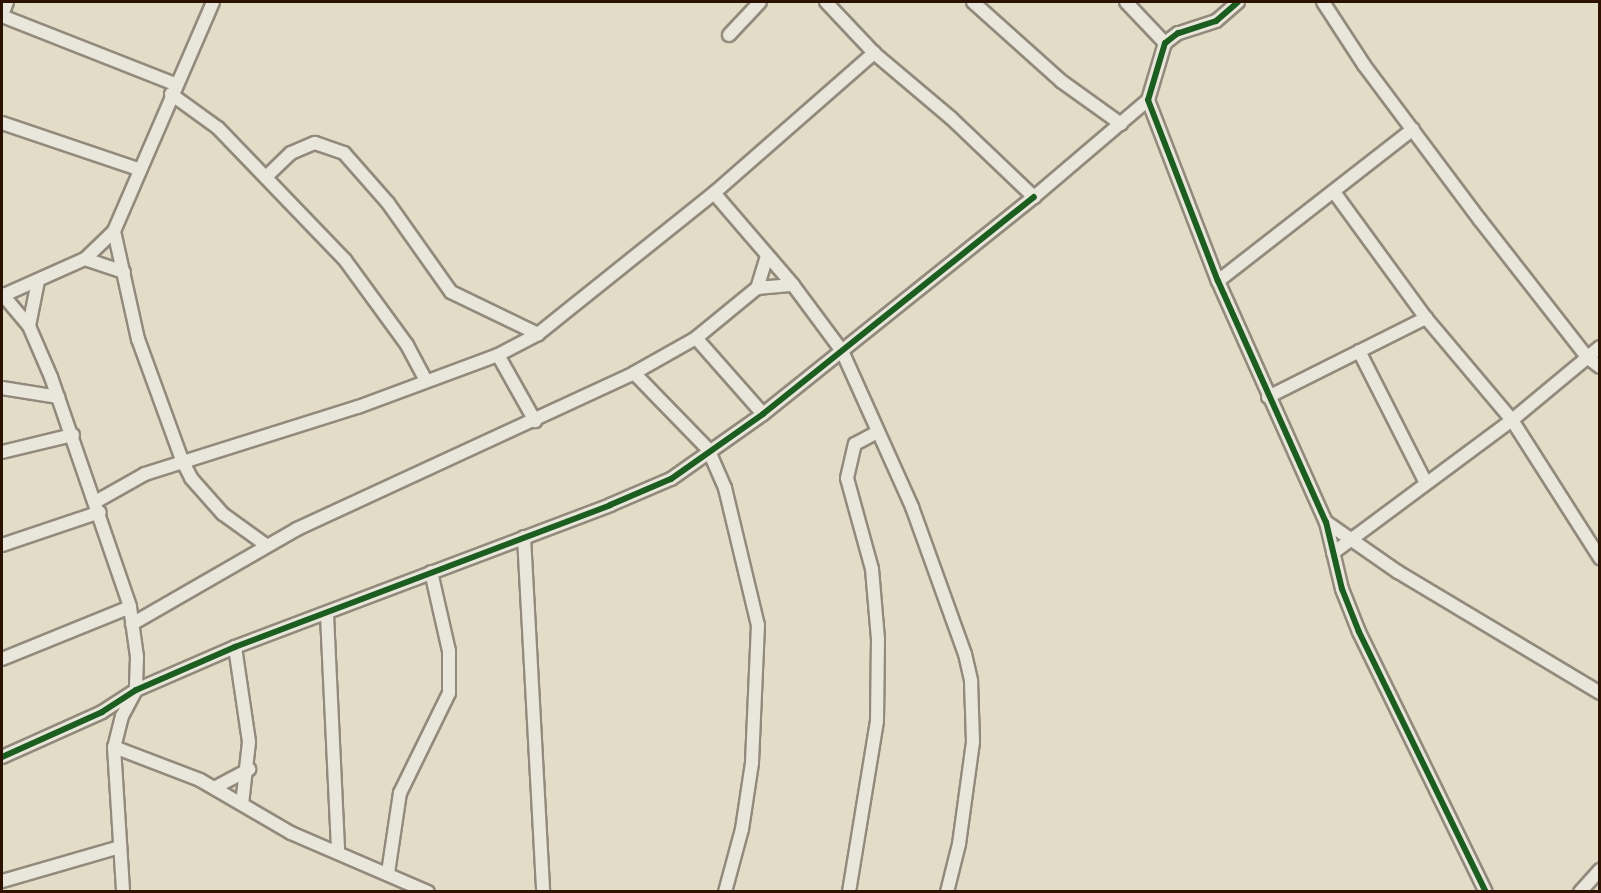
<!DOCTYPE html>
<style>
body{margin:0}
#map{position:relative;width:1601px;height:893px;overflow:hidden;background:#e3ddc7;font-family:Alegreya,serif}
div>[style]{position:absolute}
.roads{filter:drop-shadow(2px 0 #928a7c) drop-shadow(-2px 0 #928a7c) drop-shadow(0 2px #928a7c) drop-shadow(0 -2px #928a7c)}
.minor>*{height:12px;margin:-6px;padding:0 6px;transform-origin:6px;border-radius:6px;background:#e9e6db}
.cycleway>*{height:6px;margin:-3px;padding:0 3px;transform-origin:3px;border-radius:3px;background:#1b5e20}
span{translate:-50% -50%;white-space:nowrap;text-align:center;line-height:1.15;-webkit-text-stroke:6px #f5edd3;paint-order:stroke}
.frame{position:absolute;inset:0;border:3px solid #2d1202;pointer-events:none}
</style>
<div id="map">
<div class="roads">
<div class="minor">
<div style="left:826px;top:2px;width:70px;rotate:46.7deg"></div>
<div style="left:874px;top:53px;width:101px;rotate:40.2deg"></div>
<div style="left:951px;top:118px;width:115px;rotate:43.6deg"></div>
<div style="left:1034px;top:197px;width:150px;rotate:-40.4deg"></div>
<div style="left:973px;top:2px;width:118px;rotate:41.9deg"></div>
<div style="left:1061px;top:81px;width:74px;rotate:35.6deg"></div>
<div style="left:1126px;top:2px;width:57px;rotate:46.4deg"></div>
<div style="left:1238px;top:2px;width:29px;rotate:139deg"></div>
<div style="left:1216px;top:21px;width:40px;rotate:162deg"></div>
<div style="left:1178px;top:33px;width:16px;rotate:142deg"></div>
<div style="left:1165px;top:43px;width:59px;rotate:106.6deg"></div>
<div style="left:1148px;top:100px;width:194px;rotate:68.9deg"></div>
<div style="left:1218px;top:281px;width:264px;rotate:65.9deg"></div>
<div style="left:1326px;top:522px;width:69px;rotate:76.6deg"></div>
<div style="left:1342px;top:589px;width:46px;rotate:68.4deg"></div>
<div style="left:1359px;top:632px;width:289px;rotate:64deg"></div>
<div style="left:1323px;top:2px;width:75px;rotate:56.9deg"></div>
<div style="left:1364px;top:65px;width:194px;rotate:53.2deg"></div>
<div style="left:1480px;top:220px;width:174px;rotate:52deg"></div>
<div style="left:1587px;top:357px;width:16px;rotate:38deg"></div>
<div style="left:2px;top:15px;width:14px;rotate:-69deg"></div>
<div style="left:2px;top:16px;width:186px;rotate:21.5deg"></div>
<div style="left:729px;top:35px;width:45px;rotate:-46.8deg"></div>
<div style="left:171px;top:94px;width:58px;rotate:35.9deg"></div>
<div style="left:218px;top:128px;width:183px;rotate:46.1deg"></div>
<div style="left:345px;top:260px;width:105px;rotate:53.9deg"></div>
<div style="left:407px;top:345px;width:38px;rotate:62deg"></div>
<div style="left:2px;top:123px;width:144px;rotate:18.7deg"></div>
<div style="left:267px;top:176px;width:33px;rotate:-44deg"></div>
<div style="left:291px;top:153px;width:26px;rotate:-23deg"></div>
<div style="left:315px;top:143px;width:31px;rotate:19deg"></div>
<div style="left:344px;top:153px;width:67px;rotate:48.7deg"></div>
<div style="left:388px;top:203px;width:109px;rotate:54.7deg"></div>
<div style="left:451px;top:292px;width:97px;rotate:25.8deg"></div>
<div style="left:1334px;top:192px;width:156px;rotate:53.9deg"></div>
<div style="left:1426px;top:318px;width:133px;rotate:49.9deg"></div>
<div style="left:1512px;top:420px;width:164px;rotate:57.5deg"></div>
<div style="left:714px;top:193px;width:121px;rotate:49.3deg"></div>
<div style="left:793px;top:285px;width:82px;rotate:53.4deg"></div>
<div style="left:842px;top:351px;width:171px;rotate:65.8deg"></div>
<div style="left:912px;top:507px;width:156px;rotate:70.2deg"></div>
<div style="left:965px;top:654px;width:28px;rotate:77deg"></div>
<div style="left:971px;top:681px;width:61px;rotate:88.1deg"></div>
<div style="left:973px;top:742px;width:103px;rotate:97.8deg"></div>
<div style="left:959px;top:844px;width:49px;rotate:104deg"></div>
<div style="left:114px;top:231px;width:111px;rotate:77.5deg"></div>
<div style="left:138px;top:339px;width:129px;rotate:70deg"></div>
<div style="left:182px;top:460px;width:20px;rotate:63deg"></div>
<div style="left:191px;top:478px;width:48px;rotate:48.4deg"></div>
<div style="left:223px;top:514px;width:53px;rotate:35.8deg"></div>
<div style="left:767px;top:256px;width:34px;rotate:107deg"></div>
<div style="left:757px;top:288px;width:36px;rotate:-5deg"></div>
<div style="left:85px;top:259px;width:41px;rotate:18.4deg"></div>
<div style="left:1218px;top:281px;width:247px;rotate:-37.9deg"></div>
<div style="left:2px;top:294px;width:42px;rotate:49.8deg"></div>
<div style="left:29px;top:326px;width:56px;rotate:66.7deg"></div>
<div style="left:51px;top:377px;width:243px;rotate:71deg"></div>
<div style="left:130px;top:607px;width:50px;rotate:82deg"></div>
<div style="left:137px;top:657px;width:33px;rotate:92deg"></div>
<div style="left:136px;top:690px;width:30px;rotate:118deg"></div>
<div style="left:122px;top:716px;width:32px;rotate:104deg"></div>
<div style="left:114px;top:747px;width:145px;rotate:86.4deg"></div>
<div style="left:4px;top:295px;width:89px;rotate:-24deg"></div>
<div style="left:85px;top:259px;width:40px;rotate:-44deg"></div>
<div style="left:114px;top:231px;width:249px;rotate:-66.6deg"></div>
<div style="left:29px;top:326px;width:46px;rotate:-78.7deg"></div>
<div style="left:696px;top:338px;width:101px;rotate:48.6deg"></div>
<div style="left:1359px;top:351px;width:148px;rotate:63.1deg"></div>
<div style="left:498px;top:355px;width:76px;rotate:60.7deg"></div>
<div style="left:634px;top:373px;width:106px;rotate:45.8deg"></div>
<div style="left:708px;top:449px;width:43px;rotate:66.4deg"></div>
<div style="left:725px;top:488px;width:141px;rotate:76.5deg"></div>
<div style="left:758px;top:625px;width:138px;rotate:92.5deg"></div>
<div style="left:752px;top:763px;width:67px;rotate:98.6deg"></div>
<div style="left:742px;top:829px;width:65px;rotate:105.1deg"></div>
<div style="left:2px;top:388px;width:57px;rotate:9.1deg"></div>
<div style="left:1268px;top:397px;width:177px;rotate:-26.6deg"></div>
<div style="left:2px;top:452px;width:73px;rotate:-13.5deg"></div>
<div style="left:97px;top:501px;width:55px;rotate:-29.4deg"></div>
<div style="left:145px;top:474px;width:223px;rotate:-17.5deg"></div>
<div style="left:358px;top:407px;width:149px;rotate:-20.4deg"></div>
<div style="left:498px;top:355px;width:45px;rotate:-27.7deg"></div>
<div style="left:538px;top:334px;width:226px;rotate:-38.7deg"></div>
<div style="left:714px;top:193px;width:213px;rotate:-41.2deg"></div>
<div style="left:1326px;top:522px;width:88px;rotate:34.8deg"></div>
<div style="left:1398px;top:572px;width:235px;rotate:30.9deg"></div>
<div style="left:524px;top:537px;width:356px;rotate:86.9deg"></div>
<div style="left:2px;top:545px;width:103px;rotate:-18.6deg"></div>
<div style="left:1333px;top:553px;width:223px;rotate:-36.6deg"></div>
<div style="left:1512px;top:420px;width:114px;rotate:-39.7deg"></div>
<div style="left:327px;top:615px;width:237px;rotate:87.3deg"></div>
<div style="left:132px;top:624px;width:190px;rotate:-29.9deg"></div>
<div style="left:297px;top:529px;width:371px;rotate:-24.8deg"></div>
<div style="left:634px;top:373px;width:71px;rotate:-29.4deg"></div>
<div style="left:696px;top:338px;width:79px;rotate:-39.3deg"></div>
<div style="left:235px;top:647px;width:96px;rotate:81.6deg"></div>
<div style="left:249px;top:742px;width:62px;rotate:96.4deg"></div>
<div style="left:2px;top:659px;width:138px;rotate:-22.1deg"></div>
<div style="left:114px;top:747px;width:92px;rotate:21deg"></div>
<div style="left:200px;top:780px;width:105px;rotate:30.2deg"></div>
<div style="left:291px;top:833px;width:149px;rotate:23.3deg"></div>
<div style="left:2px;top:757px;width:110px;rotate:-24.2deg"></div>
<div style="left:102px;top:712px;width:40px;rotate:-32.9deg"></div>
<div style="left:136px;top:690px;width:108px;rotate:-23.5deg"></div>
<div style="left:235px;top:647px;width:401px;rotate:-20.7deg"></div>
<div style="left:610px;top:505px;width:66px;rotate:-23.1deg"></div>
<div style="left:671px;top:479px;width:113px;rotate:-35.2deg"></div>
<div style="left:763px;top:414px;width:347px;rotate:-38.7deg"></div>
<div style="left:214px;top:788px;width:40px;rotate:-28deg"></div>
<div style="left:388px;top:873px;width:81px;rotate:-81.5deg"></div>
<div style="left:400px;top:793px;width:111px;rotate:-63.9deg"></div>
<div style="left:449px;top:693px;width:42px;rotate:-90deg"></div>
<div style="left:449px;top:651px;width:81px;rotate:-102.8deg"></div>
<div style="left:2px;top:881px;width:123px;rotate:-16.1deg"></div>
<div style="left:849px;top:892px;width:173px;rotate:-80.7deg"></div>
<div style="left:877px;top:721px;width:82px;rotate:-89.3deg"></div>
<div style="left:878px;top:639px;width:70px;rotate:-94.9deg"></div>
<div style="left:872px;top:569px;width:94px;rotate:-105.4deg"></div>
<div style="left:847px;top:478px;width:35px;rotate:-77deg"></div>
<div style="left:855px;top:444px;width:26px;rotate:-28deg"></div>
<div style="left:1580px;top:892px;width:30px;rotate:-48deg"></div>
</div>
</div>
<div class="cycleway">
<div style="left:1238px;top:2px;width:29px;rotate:139deg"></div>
<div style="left:1216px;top:21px;width:40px;rotate:162deg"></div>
<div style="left:1178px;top:33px;width:16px;rotate:142deg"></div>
<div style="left:1165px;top:43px;width:59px;rotate:106.6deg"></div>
<div style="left:1148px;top:100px;width:194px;rotate:68.9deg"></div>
<div style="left:1218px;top:281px;width:264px;rotate:65.9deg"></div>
<div style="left:1326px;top:522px;width:69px;rotate:76.6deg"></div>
<div style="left:1342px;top:589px;width:46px;rotate:68.4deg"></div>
<div style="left:1359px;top:632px;width:289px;rotate:64deg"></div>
<div style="left:2px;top:757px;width:110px;rotate:-24.2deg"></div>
<div style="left:102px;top:712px;width:40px;rotate:-32.9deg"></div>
<div style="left:136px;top:690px;width:108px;rotate:-23.5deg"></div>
<div style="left:235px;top:647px;width:401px;rotate:-20.7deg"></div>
<div style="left:610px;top:505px;width:66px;rotate:-23.1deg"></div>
<div style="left:671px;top:479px;width:113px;rotate:-35.2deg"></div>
<div style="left:763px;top:414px;width:347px;rotate:-38.7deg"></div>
</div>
<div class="frame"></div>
</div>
